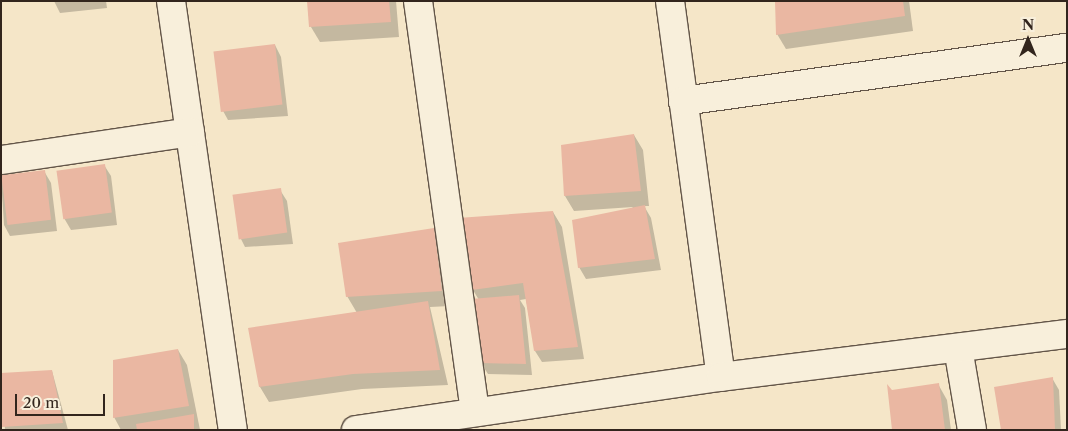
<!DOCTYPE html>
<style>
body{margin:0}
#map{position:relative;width:1068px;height:431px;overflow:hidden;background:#f5e6c8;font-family:"Libre Caslon Text",serif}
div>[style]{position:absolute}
.shadow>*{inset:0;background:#0003}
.building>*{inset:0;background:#eab7a2;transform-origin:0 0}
.roads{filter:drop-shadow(1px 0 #635548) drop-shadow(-1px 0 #635548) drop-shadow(0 1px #635548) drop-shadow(0 -1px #635548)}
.minor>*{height:28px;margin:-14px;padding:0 14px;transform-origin:14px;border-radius:14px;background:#f8efdb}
span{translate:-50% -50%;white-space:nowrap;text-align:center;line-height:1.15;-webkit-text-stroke:4px #f8efdb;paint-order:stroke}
.frame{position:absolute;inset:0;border:2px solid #32251d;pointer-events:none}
.north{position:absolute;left:1003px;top:15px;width:50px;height:50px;-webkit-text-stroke:4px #f8efdb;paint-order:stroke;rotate:0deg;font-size:14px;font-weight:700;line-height:20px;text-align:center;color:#32251d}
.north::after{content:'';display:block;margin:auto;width:18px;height:22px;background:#32251d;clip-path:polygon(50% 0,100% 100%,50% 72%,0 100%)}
.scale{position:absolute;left:15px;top:394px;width:90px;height:22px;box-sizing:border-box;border:2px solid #32251d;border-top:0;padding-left:6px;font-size:15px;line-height:18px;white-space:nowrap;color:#32251d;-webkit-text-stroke:4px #f8efdb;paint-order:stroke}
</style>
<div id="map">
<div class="shadow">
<div style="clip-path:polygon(106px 1px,107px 8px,60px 13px,54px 1px)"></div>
<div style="clip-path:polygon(308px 1px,396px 1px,399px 37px,320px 42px,311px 27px)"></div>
<div style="clip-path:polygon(777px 1px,909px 1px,913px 31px,786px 49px,777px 34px)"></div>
<div style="clip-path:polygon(275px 45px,281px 57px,288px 116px,228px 120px,222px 109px)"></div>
<div style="clip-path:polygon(634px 135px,643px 150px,649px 206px,644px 206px,651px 218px,661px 270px,586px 279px,579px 267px,633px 207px,574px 211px,565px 196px,562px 146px)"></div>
<div style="clip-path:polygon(104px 165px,111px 176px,117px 225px,71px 230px,64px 218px)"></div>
<div style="clip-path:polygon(44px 171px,51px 183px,57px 231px,10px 236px,4px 225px,1px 178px)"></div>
<div style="clip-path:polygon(280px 190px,287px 201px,293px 244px,245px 247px,239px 235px)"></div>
<div style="clip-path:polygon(553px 212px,562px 227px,584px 359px,542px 362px,535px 351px,526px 299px,520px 300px,525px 308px,532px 375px,488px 374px,481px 363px,479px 300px,473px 290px)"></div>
<div style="clip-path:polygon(433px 229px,442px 244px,450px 306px,430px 307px,448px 385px,362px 389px,269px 402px,260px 387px,249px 329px,357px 313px,347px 296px)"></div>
<div style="clip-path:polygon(178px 350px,187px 365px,200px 430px,121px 430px,114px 417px)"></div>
<div style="clip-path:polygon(52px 371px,68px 430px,5px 430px,1px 375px)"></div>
<div style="clip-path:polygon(1052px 378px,1059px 390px,1061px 430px,1002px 430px)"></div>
<div style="clip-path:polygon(938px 384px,947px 400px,951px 430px,893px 430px,891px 391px)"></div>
</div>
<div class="building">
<div style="clip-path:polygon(307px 1px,389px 1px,391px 22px,309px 27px)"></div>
<div style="clip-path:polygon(775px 1px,903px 1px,905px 16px,776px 35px)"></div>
<div style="left:275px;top:44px;width:61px;height:62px;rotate:83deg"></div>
<div style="clip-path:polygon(634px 134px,641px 191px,564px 196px,561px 145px)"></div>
<div style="left:105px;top:164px;width:49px;height:49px;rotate:82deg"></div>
<div style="left:45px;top:170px;width:50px;height:44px;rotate:83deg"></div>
<div style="left:281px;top:188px;width:45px;height:49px;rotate:82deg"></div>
<div style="clip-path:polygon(645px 205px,655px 259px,578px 268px,572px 220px)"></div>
<div style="clip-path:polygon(553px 211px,578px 347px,534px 351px,523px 283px,472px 290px,458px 218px)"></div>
<div style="clip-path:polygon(434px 228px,442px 291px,346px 297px,338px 243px)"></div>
<div style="clip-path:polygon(519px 295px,526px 364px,480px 363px,459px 300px)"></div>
<div style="clip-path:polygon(428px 301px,440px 370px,353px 374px,259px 387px,248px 328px)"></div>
<div style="clip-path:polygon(178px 349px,189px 406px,113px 418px,113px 360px)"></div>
<div style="clip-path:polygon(52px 370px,63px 423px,2px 427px,1px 373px)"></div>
<div style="clip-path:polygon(1053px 377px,1055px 430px,1001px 430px,994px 387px)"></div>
<div style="clip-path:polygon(939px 383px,945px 430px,892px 430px,887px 384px,892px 390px)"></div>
<div style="clip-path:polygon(194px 414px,194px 430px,137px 430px,136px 424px)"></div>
</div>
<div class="roads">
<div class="minor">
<div style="left:171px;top:1px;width:433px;rotate:81.8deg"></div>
<div style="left:418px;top:1px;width:415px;rotate:82.1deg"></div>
<div style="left:670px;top:1px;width:379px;rotate:82.3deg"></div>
<div style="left:683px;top:101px;width:388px;rotate:-7.9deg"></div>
<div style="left:1px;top:160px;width:191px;rotate:-8.4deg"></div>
<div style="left:958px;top:348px;width:83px;rotate:80.3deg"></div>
<div style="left:356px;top:430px;width:369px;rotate:-8.3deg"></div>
<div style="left:721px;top:377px;width:349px;rotate:-7.1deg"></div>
</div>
</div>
<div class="frame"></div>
<div class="north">N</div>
<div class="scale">20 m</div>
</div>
